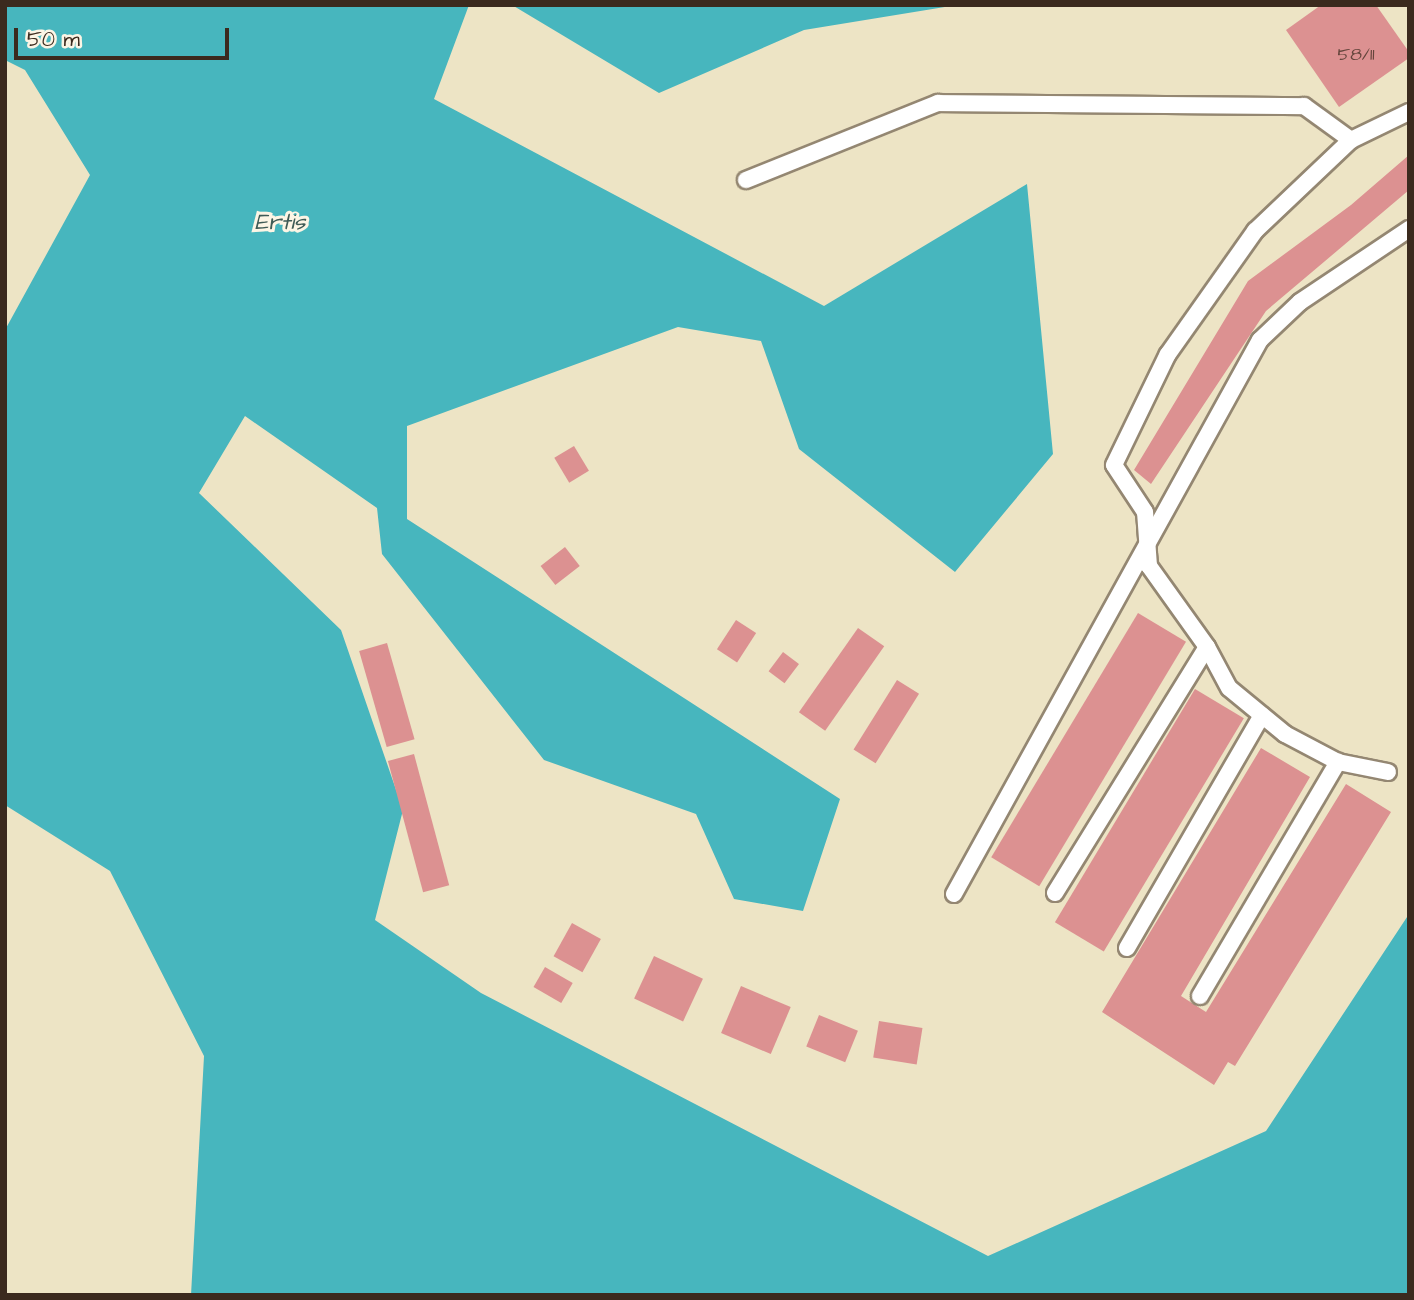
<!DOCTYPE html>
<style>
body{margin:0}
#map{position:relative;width:1414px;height:1300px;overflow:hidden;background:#ede4c5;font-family:"Architects Daughter",sans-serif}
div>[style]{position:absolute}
.water>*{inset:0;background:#47b6be}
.building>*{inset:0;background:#dc9191;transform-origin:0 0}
.roads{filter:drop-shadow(2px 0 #948772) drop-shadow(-2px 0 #948772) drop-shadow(0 2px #948772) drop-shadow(0 -2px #948772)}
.service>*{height:16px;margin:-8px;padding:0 8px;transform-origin:8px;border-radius:8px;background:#fff}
span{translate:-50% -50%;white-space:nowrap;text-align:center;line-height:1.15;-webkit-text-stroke:6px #fcf5e5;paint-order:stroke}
.number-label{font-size:18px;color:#63443b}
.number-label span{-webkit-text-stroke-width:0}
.water-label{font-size:23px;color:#3f5b56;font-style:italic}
.frame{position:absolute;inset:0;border:7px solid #3b2a1e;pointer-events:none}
.scale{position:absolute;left:14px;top:28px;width:215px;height:32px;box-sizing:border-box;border:4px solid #3b2a1e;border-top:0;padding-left:9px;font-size:21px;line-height:24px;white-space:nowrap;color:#3b2a1e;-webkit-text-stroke:5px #fcf5e5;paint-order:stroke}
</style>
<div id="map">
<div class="water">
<div style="clip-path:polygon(5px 5px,469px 5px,434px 99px,824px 306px,1027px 184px,1053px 454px,955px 572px,799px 449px,761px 341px,678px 327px,407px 426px,407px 519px,840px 799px,803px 911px,734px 899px,696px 814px,544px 760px,382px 554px,377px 508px,245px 416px,199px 493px,341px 630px,403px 810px,375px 920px,481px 993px,988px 1256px,1266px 1131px,1409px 914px,1409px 1295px,191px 1295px,204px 1056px,110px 871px,5px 805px,5px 330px,90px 175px,25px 70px,5px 60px)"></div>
<div style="clip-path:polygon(512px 5px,957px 5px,804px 30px,659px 93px)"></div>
</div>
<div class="building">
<div style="clip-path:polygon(1321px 5px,1376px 5px,1409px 52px,1409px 58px,1339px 107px,1286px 30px)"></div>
<div style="clip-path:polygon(1409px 155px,1409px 190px,1266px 311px,1151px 484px,1134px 470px,1248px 281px,1351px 205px)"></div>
<div style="left:574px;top:446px;width:29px;height:23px;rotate:59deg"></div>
<div style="left:565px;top:547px;width:24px;height:31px;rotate:52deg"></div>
<div style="left:1138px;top:613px;width:56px;height:285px;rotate:31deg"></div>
<div style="left:736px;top:620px;width:24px;height:35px;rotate:33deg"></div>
<div style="left:858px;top:628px;width:32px;height:103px;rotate:35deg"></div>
<div style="left:387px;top:643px;width:100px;height:29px;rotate:74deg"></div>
<div style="left:783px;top:652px;width:20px;height:24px;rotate:37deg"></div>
<div style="left:897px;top:680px;width:26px;height:82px;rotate:32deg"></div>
<div style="left:1195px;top:689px;width:57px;height:272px;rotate:31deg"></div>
<div style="clip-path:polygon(1261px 748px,1310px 777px,1181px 996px,1206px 1012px,1346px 784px,1391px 812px,1235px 1066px,1228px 1062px,1214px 1085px,1102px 1012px)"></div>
<div style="left:414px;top:754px;width:136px;height:27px;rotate:75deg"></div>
<div style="left:572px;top:923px;width:33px;height:38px;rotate:29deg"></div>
<div style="left:654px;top:956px;width:54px;height:47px;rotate:25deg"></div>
<div style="left:545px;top:967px;width:32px;height:23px;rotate:30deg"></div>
<div style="left:741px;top:986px;width:54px;height:51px;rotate:23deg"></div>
<div style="left:819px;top:1015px;width:42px;height:34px;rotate:22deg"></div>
<div style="left:879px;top:1021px;width:44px;height:37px;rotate:9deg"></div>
</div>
<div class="roads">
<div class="service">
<div style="left:746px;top:180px;width:207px;rotate:-21.9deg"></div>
<div style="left:938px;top:103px;width:366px;rotate:0.5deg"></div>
<div style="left:1304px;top:106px;width:58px;rotate:35.9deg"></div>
<div style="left:1388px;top:772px;width:51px;rotate:-168.7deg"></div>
<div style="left:1338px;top:762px;width:60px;rotate:-152.2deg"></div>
<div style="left:1285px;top:734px;width:72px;rotate:-140.6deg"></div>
<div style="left:1229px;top:688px;width:47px;rotate:-118.2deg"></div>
<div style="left:1207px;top:647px;width:100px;rotate:-125.6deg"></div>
<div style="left:1149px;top:566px;width:54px;rotate:-94.2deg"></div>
<div style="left:1145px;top:512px;width:56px;rotate:-123.4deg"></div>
<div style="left:1114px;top:465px;width:123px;rotate:-64.1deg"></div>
<div style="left:1168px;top:354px;width:151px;rotate:-54.7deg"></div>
<div style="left:1255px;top:231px;width:132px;rotate:-43.5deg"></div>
<div style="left:1351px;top:140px;width:64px;rotate:-25.8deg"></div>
<div style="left:1055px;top:893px;width:289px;rotate:-58.3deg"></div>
<div style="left:954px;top:894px;width:633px;rotate:-61.09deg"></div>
<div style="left:1260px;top:340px;width:55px;rotate:-43.5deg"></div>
<div style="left:1300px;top:302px;width:131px;rotate:-33.8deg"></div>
<div style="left:1127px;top:948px;width:269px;rotate:-59.9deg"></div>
<div style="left:1200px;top:996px;width:272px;rotate:-59.5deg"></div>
</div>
</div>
<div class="number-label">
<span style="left:1356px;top:55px">58/11</span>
</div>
<div class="water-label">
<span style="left:280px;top:222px">Ertis</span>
</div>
<div class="frame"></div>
<div class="scale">50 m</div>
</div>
